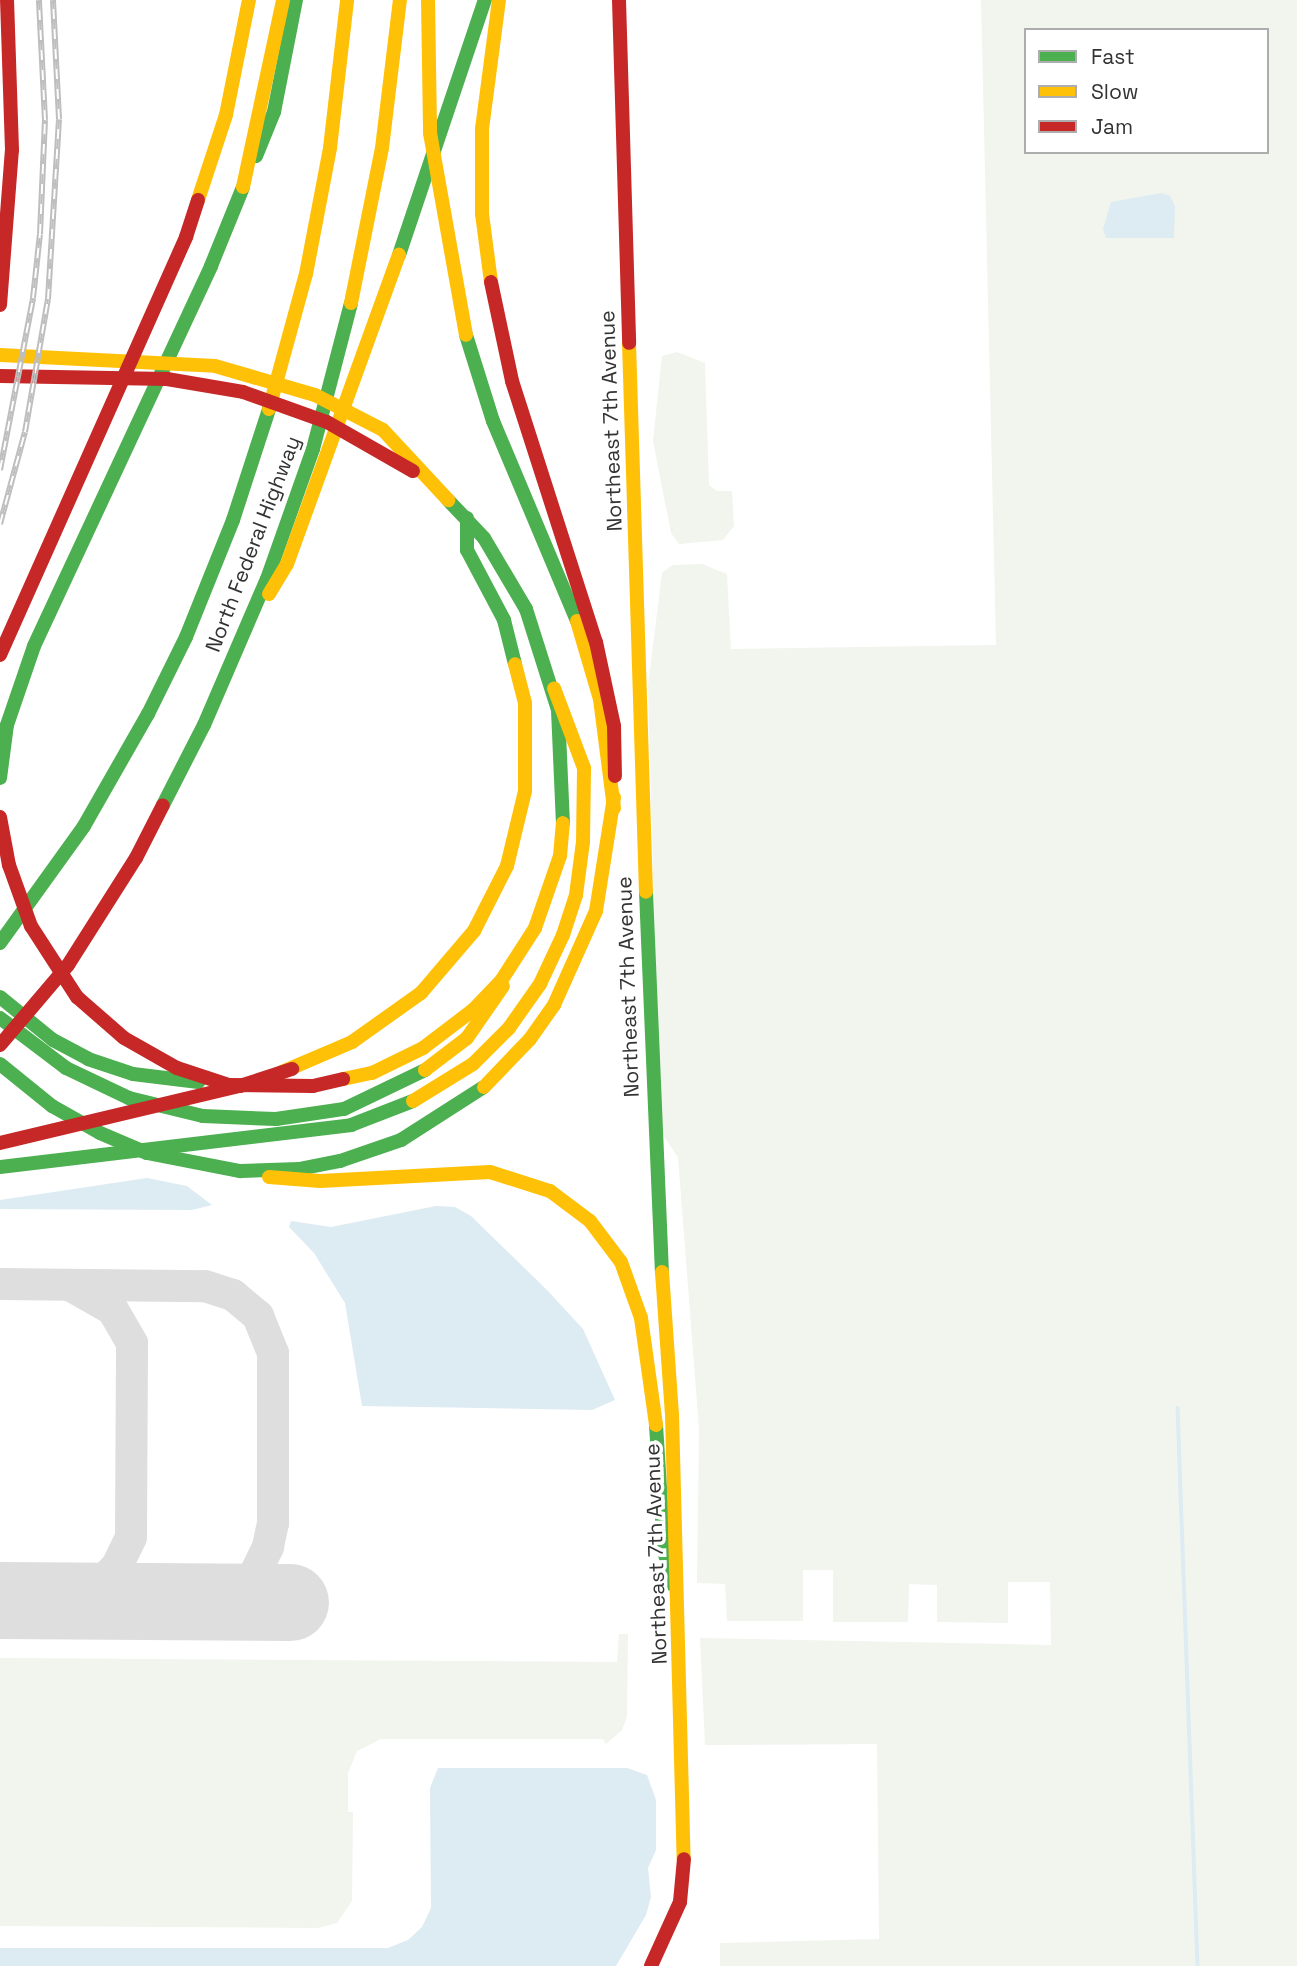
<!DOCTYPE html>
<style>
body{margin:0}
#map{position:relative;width:1297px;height:1966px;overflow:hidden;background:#fff;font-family:"Space Grotesk",sans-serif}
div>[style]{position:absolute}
.green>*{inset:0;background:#f1f5ed}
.water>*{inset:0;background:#ddebf3}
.stream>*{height:3.5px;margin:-1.75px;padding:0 1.75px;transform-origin:1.75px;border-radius:1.75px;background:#ddebf3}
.taxiway>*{height:32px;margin:-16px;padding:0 16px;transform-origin:16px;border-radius:16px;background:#dedede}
.runway>*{height:77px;margin:-38.5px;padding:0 38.5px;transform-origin:38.5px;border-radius:38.5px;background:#dedede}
.fast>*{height:14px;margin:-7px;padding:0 7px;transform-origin:7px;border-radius:7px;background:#4caf50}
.slow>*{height:14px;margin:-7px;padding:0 7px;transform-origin:7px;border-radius:7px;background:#ffc107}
.jam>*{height:14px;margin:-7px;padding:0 7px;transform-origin:7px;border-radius:7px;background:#c62828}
.rail>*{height:6px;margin-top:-3px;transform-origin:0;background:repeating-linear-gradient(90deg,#fff 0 10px,#bebebe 0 20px);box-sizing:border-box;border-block:2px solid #bebebe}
span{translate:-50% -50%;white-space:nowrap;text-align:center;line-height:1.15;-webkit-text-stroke:7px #fff;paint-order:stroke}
.street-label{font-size:21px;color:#333}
.legend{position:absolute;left:1024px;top:28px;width:245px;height:126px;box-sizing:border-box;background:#fff;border:2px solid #adadad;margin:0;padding:9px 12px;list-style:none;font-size:21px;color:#333}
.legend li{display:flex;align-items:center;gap:14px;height:35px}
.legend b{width:35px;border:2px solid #adadad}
</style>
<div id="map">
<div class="green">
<div style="clip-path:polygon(evenodd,981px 0,1297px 0,1297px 1966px,720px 1966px,720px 1943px,879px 1939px,877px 1744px,705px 1745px,700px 1638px,1051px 1645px,1050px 1582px,1008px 1582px,1008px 1623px,937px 1622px,937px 1585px,909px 1584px,908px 1622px,833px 1622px,833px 1570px,803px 1570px,803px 1621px,727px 1621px,725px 1584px,697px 1583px,699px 1429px,678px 1157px,660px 1131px,648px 685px,662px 573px,672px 565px,702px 564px,727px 574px,731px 649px,996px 645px,981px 0,1026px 30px,1267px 30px,1267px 152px,1026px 152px,1026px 30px)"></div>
<div style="clip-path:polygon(677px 352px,705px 363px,709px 485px,717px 491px,732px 491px,734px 526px,723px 540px,679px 544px,671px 533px,653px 441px,662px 356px)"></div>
<div style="clip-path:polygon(619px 1634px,628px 1634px,627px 1717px,622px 1730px,606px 1744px,603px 1739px,381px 1739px,357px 1751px,348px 1773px,348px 1812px,353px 1812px,352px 1901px,337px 1923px,318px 1928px,0 1926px,0 1658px,617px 1662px)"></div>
</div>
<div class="water">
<div style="clip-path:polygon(1162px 193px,1170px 196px,1175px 206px,1174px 238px,1106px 238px,1103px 229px,1111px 202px)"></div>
<div style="clip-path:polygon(147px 1178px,187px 1186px,212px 1205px,192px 1210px,0 1209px,0 1200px)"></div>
<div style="clip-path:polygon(436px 1206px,455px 1207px,471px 1216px,547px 1290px,583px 1329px,615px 1400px,592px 1410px,362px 1406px,345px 1303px,314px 1253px,289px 1227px,291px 1221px,331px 1227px)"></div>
<div style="clip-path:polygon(438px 1768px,627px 1768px,647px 1775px,656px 1800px,656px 1850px,648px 1868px,651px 1897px,646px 1915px,616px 1966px,0 1966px,0 1948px,388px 1948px,408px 1940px,422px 1927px,431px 1908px,430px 1788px)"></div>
</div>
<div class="stream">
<div style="left:1178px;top:1408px;width:558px;rotate:87.95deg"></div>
</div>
<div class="taxiway">
<div style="left:0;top:1284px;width:205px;rotate:0.6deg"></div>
<div style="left:205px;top:1286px;width:29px;rotate:18deg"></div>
<div style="left:233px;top:1295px;width:33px;rotate:40deg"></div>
<div style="left:258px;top:1316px;width:40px;rotate:68deg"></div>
<div style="left:273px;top:1353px;width:170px;rotate:90deg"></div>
<div style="left:273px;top:1523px;width:25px;rotate:102deg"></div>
<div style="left:268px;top:1547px;width:61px;rotate:116.1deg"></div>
<div style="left:40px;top:1600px;width:42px;rotate:-9.7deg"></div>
<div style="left:81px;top:1593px;width:26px;rotate:-29deg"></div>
<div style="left:104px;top:1580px;width:19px;rotate:-47deg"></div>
<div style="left:117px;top:1566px;width:32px;rotate:-64deg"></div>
<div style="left:131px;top:1537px;width:194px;rotate:-89.7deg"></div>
<div style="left:132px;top:1343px;width:39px;rotate:-120deg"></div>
<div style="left:112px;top:1309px;width:45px;rotate:-150.6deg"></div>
</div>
<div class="runway">
<div style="left:0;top:1600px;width:290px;rotate:0.4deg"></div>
</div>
<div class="fast">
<div style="left:256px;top:156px;width:48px;rotate:-67.8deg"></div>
<div style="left:274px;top:112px;width:114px;rotate:-78.9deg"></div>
<div style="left:399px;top:255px;width:269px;rotate:-71.4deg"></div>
<div style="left:466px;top:335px;width:90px;rotate:72.6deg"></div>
<div style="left:493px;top:421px;width:217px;rotate:67.2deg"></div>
<div style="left:448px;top:500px;width:52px;rotate:46.5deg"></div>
<div style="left:484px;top:538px;width:82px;rotate:59.4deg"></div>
<div style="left:526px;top:609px;width:106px;rotate:72.4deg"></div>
<div style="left:558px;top:710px;width:113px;rotate:87.5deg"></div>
<div style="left:467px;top:518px;width:32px;rotate:90deg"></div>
<div style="left:467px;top:550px;width:79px;rotate:62.1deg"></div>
<div style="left:504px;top:620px;width:45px;rotate:76deg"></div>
<div style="left:0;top:778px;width:53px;rotate:-82.5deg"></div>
<div style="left:7px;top:725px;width:83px;rotate:-71.1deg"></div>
<div style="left:34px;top:646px;width:419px;rotate:-65deg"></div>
<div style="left:211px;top:266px;width:85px;rotate:-67.9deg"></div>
<div style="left:163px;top:805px;width:90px;rotate:-62.9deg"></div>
<div style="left:204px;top:725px;width:159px;rotate:-66.7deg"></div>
<div style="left:267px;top:579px;width:138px;rotate:-70.5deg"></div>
<div style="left:313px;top:449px;width:151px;rotate:-75.4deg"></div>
<div style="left:646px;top:892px;width:380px;rotate:87.6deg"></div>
<div style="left:0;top:943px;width:144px;rotate:-54.3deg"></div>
<div style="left:84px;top:826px;width:129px;rotate:-60.3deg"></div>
<div style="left:148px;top:714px;width:86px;rotate:-63.7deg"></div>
<div style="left:186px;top:637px;width:126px;rotate:-68.1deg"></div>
<div style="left:233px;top:520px;width:117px;rotate:-72deg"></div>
<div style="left:0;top:997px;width:68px;rotate:39.1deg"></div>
<div style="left:53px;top:1040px;width:40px;rotate:28deg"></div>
<div style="left:88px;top:1059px;width:47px;rotate:18.4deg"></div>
<div style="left:133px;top:1074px;width:66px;rotate:6.9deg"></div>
<div style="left:0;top:1018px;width:83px;rotate:37.1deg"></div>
<div style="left:66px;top:1068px;width:70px;rotate:25.5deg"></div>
<div style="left:129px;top:1098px;width:76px;rotate:13.7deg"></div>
<div style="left:203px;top:1116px;width:73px;rotate:2.4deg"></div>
<div style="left:276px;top:1119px;width:69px;rotate:-8.4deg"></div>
<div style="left:344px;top:1109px;width:90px;rotate:-25.7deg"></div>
<div style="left:0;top:1064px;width:67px;rotate:38.9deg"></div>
<div style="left:52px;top:1106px;width:55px;rotate:29.4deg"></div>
<div style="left:100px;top:1133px;width:51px;rotate:23.1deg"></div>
<div style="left:147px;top:1153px;width:95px;rotate:11deg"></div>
<div style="left:240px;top:1171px;width:59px;rotate:-1.9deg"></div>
<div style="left:299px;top:1169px;width:42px;rotate:-11deg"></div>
<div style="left:340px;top:1161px;width:65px;rotate:-19deg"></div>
<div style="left:401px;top:1140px;width:98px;rotate:-32.6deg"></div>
<div style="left:0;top:1167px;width:354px;rotate:-6.8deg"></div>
<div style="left:351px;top:1125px;width:66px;rotate:-21.2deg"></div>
<div style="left:656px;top:1425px;width:125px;rotate:86.3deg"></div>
<div style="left:664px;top:1550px;width:35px;rotate:77deg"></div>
</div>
<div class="slow">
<div style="left:428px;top:0;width:133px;rotate:89.1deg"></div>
<div style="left:430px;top:133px;width:205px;rotate:79.9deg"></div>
<div style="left:243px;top:187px;width:191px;rotate:-77.9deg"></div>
<div style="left:198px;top:200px;width:89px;rotate:-71.8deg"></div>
<div style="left:226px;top:115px;width:117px;rotate:-78.7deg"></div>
<div style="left:491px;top:282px;width:69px;rotate:-97.5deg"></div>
<div style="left:482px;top:214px;width:85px;rotate:-90deg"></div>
<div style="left:482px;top:129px;width:130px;rotate:-82.5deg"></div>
<div style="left:351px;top:303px;width:158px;rotate:-78.7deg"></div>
<div style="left:382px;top:148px;width:149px;rotate:-83.1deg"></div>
<div style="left:629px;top:343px;width:549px;rotate:88.23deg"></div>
<div style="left:0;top:355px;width:215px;rotate:2.9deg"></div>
<div style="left:215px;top:366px;width:104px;rotate:16.2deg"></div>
<div style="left:315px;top:395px;width:76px;rotate:27.2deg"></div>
<div style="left:383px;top:430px;width:96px;rotate:47.1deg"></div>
<div style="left:269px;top:409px;width:140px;rotate:-74.7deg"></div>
<div style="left:306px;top:274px;width:128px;rotate:-79.2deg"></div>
<div style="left:330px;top:148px;width:149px;rotate:-83.4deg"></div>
<div style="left:269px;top:594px;width:35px;rotate:-59deg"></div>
<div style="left:287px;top:564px;width:329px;rotate:-70.1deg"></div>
<div style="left:577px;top:621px;width:81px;rotate:73.6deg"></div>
<div style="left:600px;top:699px;width:110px;rotate:82.7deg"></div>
<div style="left:425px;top:1070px;width:53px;rotate:-37.3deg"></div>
<div style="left:467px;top:1038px;width:63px;rotate:-55.3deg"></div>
<div style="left:282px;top:1072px;width:76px;rotate:-23.2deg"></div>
<div style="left:352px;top:1042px;width:85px;rotate:-35.4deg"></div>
<div style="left:421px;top:993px;width:82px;rotate:-49.5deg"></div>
<div style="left:474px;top:931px;width:73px;rotate:-63.1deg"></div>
<div style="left:507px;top:866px;width:77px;rotate:-76.5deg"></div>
<div style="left:525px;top:791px;width:88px;rotate:-90deg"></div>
<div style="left:525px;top:703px;width:40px;rotate:-104.4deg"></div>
<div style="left:343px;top:1079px;width:30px;rotate:-12deg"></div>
<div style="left:372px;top:1073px;width:57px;rotate:-26.1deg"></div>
<div style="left:423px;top:1048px;width:63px;rotate:-37.2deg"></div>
<div style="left:473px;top:1010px;width:40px;rotate:-46deg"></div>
<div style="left:501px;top:981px;width:63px;rotate:-57.3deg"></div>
<div style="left:535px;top:928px;width:76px;rotate:-70.9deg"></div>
<div style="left:560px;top:856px;width:33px;rotate:-85deg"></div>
<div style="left:484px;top:1087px;width:66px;rotate:-46.2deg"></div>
<div style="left:530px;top:1039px;width:42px;rotate:-54.8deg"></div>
<div style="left:554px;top:1005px;width:103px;rotate:-65.9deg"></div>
<div style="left:596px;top:911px;width:115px;rotate:-81deg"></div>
<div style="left:413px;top:1101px;width:70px;rotate:-31.7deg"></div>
<div style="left:473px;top:1064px;width:51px;rotate:-45deg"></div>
<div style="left:509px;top:1028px;width:54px;rotate:-54.8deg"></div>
<div style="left:540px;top:984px;width:54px;rotate:-64.9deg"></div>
<div style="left:563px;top:935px;width:42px;rotate:-72deg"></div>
<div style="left:576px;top:895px;width:53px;rotate:-82.5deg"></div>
<div style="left:583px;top:842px;width:74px;rotate:-89.2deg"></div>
<div style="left:584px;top:768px;width:85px;rotate:-110.6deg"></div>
<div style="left:269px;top:1177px;width:51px;rotate:4.5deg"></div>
<div style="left:320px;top:1181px;width:170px;rotate:-3deg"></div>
<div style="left:490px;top:1172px;width:63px;rotate:17.6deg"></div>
<div style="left:550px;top:1191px;width:50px;rotate:36.9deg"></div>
<div style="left:590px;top:1221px;width:51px;rotate:52.9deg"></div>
<div style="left:621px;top:1262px;width:59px;rotate:70.3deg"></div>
<div style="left:641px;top:1318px;width:108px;rotate:82deg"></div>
<div style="left:662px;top:1272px;width:143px;rotate:86deg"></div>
<div style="left:672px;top:1415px;width:444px;rotate:88.5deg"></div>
</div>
<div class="jam">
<div style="left:619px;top:0;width:343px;rotate:88.3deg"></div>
<div style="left:491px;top:282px;width:101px;rotate:78deg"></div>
<div style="left:512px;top:381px;width:274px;rotate:72.2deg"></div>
<div style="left:596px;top:642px;width:86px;rotate:77.9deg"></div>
<div style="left:614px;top:726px;width:50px;rotate:88.9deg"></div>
<div style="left:0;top:305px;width:155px;rotate:-85.6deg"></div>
<div style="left:12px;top:150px;width:150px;rotate:-91.9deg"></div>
<div style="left:0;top:376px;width:167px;rotate:1deg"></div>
<div style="left:167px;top:379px;width:77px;rotate:9.7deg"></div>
<div style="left:243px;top:392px;width:89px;rotate:19.7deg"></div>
<div style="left:327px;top:422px;width:99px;rotate:29.7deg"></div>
<div style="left:0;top:655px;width:458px;rotate:-66deg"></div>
<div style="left:186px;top:237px;width:39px;rotate:-72deg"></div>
<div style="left:0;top:817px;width:49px;rotate:79.4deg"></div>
<div style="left:9px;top:865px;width:65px;rotate:70.2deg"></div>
<div style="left:31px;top:926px;width:85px;rotate:57.1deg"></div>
<div style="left:77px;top:997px;width:62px;rotate:41.1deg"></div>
<div style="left:124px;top:1038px;width:61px;rotate:29.5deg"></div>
<div style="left:177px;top:1068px;width:55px;rotate:18.1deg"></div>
<div style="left:229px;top:1085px;width:84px;rotate:0.7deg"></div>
<div style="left:313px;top:1086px;width:31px;rotate:-13deg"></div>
<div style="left:0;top:1045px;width:105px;rotate:-49.6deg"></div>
<div style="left:68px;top:965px;width:127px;rotate:-57.6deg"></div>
<div style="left:136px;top:858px;width:59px;rotate:-63deg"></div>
<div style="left:0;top:1143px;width:247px;rotate:-13.4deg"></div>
<div style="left:240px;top:1086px;width:55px;rotate:-18.1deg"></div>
<div style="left:651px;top:1966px;width:70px;rotate:-65.6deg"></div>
<div style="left:680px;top:1902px;width:43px;rotate:-84.7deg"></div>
</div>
<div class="rail">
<div style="left:0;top:470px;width:175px;rotate:-79.1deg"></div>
<div style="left:33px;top:298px;width:64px;rotate:-83.8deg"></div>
<div style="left:40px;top:234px;width:114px;rotate:-87.5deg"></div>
<div style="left:45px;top:120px;width:120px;rotate:-92.9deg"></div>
<div style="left:0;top:524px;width:95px;rotate:-74.8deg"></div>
<div style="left:25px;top:432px;width:135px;rotate:-80.2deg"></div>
<div style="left:48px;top:299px;width:180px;rotate:-86.5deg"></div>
<div style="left:59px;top:119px;width:119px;rotate:-92.9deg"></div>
</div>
<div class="street-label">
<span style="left:611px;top:421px;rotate:-92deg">Northeast 7th Avenue</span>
<span style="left:253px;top:544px;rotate:-69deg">North Federal Highway</span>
<span style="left:628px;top:987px;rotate:-92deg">Northeast 7th Avenue</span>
<span style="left:656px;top:1554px;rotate:-92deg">Northeast 7th Avenue</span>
</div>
<ul class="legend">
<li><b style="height:9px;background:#4caf50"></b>Fast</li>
<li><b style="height:9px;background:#ffc107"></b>Slow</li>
<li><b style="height:9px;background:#c62828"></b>Jam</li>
</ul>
</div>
